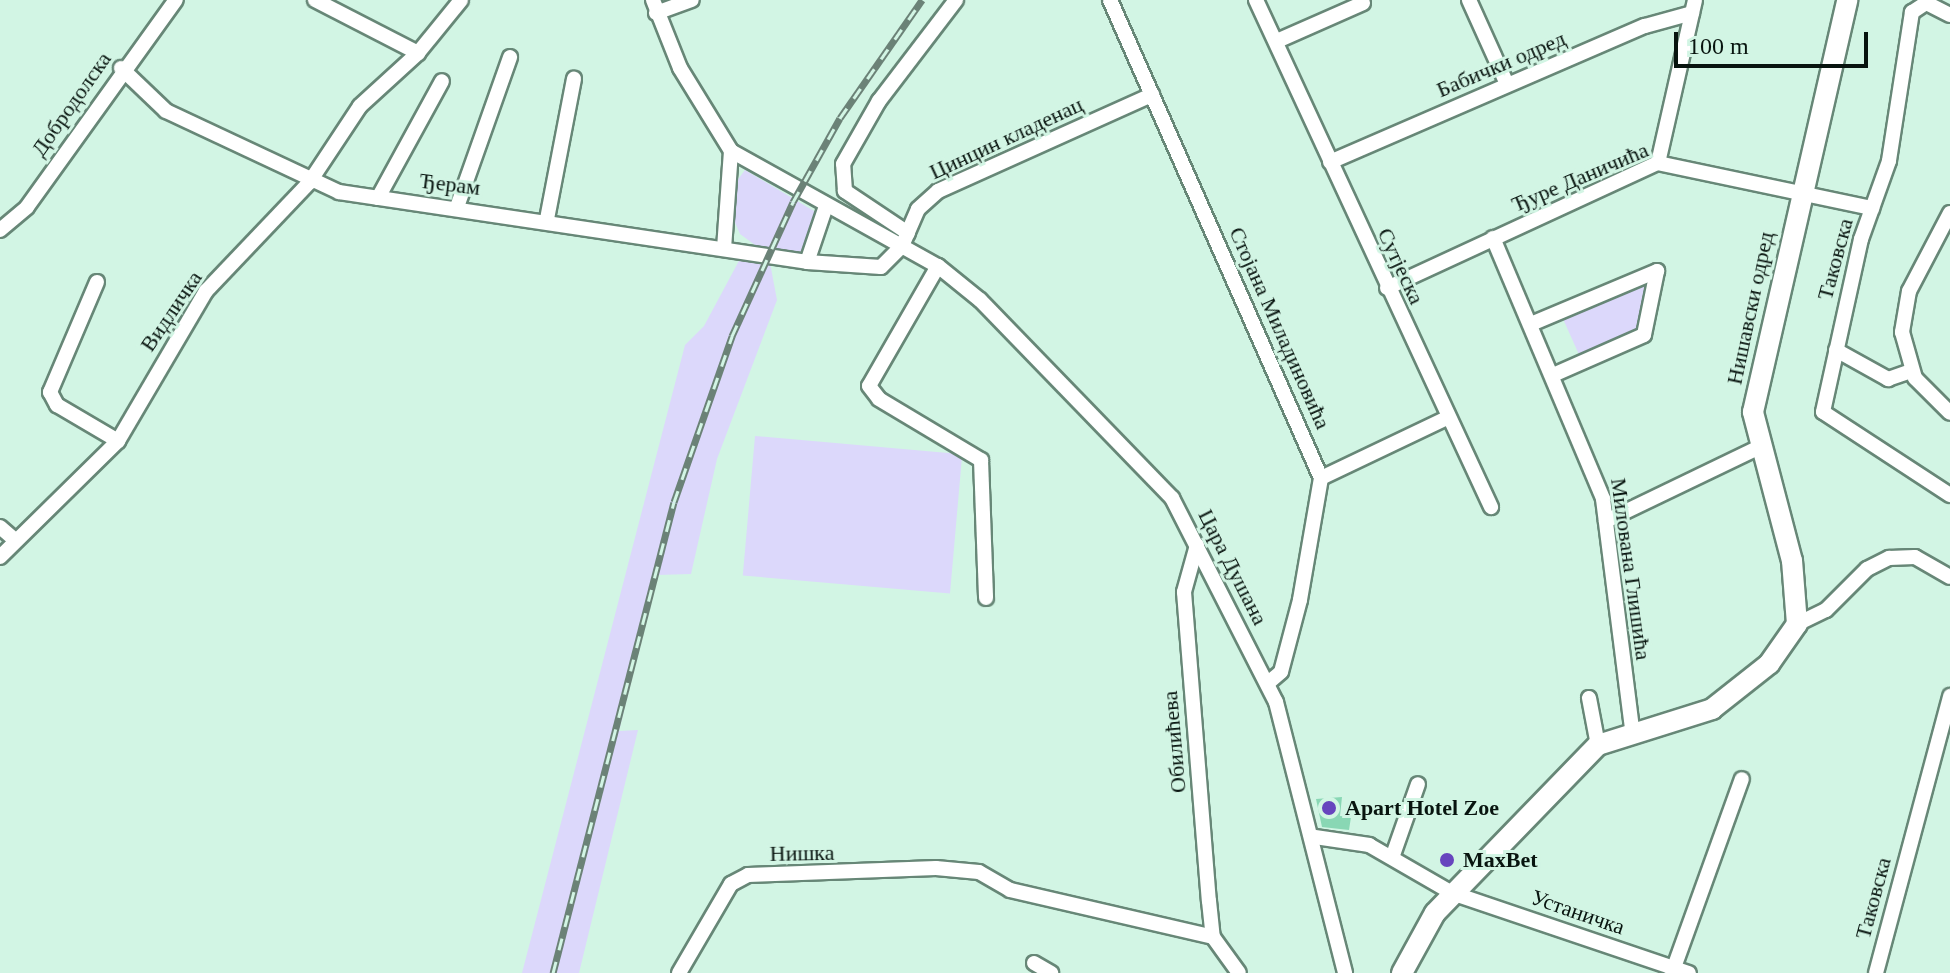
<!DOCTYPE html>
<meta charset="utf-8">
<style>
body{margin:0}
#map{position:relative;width:1950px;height:973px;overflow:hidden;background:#d2f5e4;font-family:"Times New Roman",serif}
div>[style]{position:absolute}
.green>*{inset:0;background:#dcd8fb;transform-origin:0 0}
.building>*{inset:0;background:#89d7b4}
.roads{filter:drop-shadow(2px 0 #678777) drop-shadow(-2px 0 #678777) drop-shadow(0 2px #678777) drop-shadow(0 -2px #678777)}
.street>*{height:14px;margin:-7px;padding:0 7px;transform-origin:7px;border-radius:7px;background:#fff}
.secondary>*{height:20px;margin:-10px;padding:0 10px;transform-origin:10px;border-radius:10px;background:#fff}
.rail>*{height:7px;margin-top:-3.5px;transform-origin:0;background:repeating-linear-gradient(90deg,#d2f5e4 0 12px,#6b8277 0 24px);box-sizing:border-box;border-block:2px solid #6b8277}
.dots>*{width:22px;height:22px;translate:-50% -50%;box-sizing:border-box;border:4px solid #d2f5e4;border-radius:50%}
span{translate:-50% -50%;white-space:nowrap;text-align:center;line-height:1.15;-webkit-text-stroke:6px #d2f5e4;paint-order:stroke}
.street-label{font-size:22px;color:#08140f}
.poi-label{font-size:22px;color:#08140f;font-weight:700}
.left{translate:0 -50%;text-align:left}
.scale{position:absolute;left:1674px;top:32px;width:194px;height:36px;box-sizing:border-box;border:4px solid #08140f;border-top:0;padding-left:10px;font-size:24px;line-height:28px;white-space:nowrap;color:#08140f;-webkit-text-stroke:6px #d2f5e4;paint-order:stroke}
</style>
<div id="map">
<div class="green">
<div style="clip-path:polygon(745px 170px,819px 214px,806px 254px,762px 250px,740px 234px,733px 218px,736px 182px)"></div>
<div style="clip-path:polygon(741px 257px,770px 263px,777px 300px,717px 459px,691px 574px,657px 575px,619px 731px,638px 730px,579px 973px,522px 973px,685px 345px,704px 326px)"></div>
<div style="clip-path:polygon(1661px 266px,1644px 330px,1581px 359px,1559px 310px)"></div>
<div style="left:755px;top:436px;width:208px;height:140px;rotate:5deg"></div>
</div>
<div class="building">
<div style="clip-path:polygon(1342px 797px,1340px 816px,1351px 817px,1349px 830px,1322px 827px,1316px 799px)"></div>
</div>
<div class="roads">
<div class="street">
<div style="left:315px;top:0;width:116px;rotate:27.2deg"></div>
<div style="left:653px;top:0;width:73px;rotate:68.3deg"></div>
<div style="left:680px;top:68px;width:97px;rotate:58.4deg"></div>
<div style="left:731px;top:151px;width:98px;rotate:94.1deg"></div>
<div style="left:1110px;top:0;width:522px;rotate:66.18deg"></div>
<div style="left:1321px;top:478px;width:124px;rotate:99.8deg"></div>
<div style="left:1300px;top:600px;width:74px;rotate:104.8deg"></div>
<div style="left:1281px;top:672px;width:16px;rotate:140deg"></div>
<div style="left:1256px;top:0;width:559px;rotate:65.13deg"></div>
<div style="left:1469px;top:0;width:92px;rotate:65.7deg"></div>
<div style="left:656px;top:13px;width:38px;rotate:-20deg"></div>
<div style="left:1950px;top:15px;width:27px;rotate:-153deg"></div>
<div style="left:1926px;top:3px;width:17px;rotate:147deg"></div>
<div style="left:1912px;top:12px;width:151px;rotate:98.8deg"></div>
<div style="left:1889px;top:161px;width:83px;rotate:109.7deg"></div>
<div style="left:1861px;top:239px;width:177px;rotate:102.4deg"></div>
<div style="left:1823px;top:412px;width:152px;rotate:33.2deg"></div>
<div style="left:1277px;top:41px;width:94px;rotate:-23.8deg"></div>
<div style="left:121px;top:68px;width:62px;rotate:43.7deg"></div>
<div style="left:166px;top:111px;width:191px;rotate:25.1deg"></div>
<div style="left:339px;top:192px;width:473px;rotate:8.5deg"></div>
<div style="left:731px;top:151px;width:237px;rotate:29.1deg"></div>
<div style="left:938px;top:266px;width:54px;rotate:39deg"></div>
<div style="left:980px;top:300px;width:276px;rotate:45.9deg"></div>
<div style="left:1172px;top:498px;width:229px;rotate:63deg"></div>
<div style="left:1276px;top:702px;width:280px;rotate:75.7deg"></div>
<div style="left:1330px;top:162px;width:343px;rotate:-23.4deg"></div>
<div style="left:1645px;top:26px;width:49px;rotate:-15.5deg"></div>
<div style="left:1658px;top:163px;width:167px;rotate:-77.2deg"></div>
<div style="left:378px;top:198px;width:133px;rotate:-61.3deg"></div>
<div style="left:826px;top:206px;width:59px;rotate:108.7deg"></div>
<div style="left:807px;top:262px;width:74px;rotate:3.9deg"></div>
<div style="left:881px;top:267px;width:30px;rotate:-45deg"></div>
<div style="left:902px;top:246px;width:40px;rotate:-66.6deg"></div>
<div style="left:918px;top:209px;width:27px;rotate:-42deg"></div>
<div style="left:938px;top:191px;width:235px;rotate:-24.2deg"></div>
<div style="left:457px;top:207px;width:159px;rotate:-70.5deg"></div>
<div style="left:1950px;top:213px;width:88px;rotate:117.7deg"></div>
<div style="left:1909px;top:291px;width:42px;rotate:99.7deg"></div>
<div style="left:1902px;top:332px;width:48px;rotate:74.2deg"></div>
<div style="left:1915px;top:378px;width:49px;rotate:45deg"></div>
<div style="left:547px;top:219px;width:143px;rotate:-79.1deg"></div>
<div style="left:0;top:230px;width:35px;rotate:-40deg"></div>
<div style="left:27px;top:207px;width:255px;rotate:-54.3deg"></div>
<div style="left:908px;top:233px;width:76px;rotate:-146.3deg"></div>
<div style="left:845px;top:191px;width:27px;rotate:-94deg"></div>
<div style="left:843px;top:164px;width:73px;rotate:-60.3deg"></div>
<div style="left:879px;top:101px;width:127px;rotate:-52.7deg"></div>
<div style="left:1493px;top:238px;width:283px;rotate:67.1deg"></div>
<div style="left:1603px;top:499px;width:233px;rotate:82.8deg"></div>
<div style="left:938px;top:266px;width:138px;rotate:119.9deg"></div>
<div style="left:869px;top:386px;width:16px;rotate:52deg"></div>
<div style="left:879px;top:399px;width:119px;rotate:30.9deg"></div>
<div style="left:981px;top:460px;width:138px;rotate:87.9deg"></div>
<div style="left:97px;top:282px;width:120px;rotate:113.1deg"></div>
<div style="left:50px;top:392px;width:15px;rotate:62deg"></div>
<div style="left:57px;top:405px;width:71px;rotate:30.5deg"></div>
<div style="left:1387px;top:288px;width:298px;rotate:-24.8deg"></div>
<div style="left:1658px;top:163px;width:219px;rotate:11.9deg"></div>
<div style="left:1531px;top:324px;width:137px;rotate:-22.8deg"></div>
<div style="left:1657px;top:271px;width:65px;rotate:101.5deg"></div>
<div style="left:1644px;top:335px;width:99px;rotate:156.3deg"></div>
<div style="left:1836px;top:350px;width:60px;rotate:29.1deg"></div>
<div style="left:1888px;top:379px;width:24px;rotate:-19deg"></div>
<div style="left:1321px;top:478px;width:140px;rotate:-25.5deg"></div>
<div style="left:1606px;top:521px;width:169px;rotate:-25.7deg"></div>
<div style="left:0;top:527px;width:21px;rotate:41deg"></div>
<div style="left:1197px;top:545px;width:49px;rotate:105.5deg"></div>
<div style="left:1184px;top:592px;width:310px;rotate:85.4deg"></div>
<div style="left:1209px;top:901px;width:36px;rotate:84deg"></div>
<div style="left:1213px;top:937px;width:44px;rotate:54.2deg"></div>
<div style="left:0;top:557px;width:165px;rotate:-44.5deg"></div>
<div style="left:118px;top:441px;width:174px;rotate:-59.6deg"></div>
<div style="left:206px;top:291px;width:149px;rotate:-46.4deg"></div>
<div style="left:309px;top:183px;width:92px;rotate:-56.5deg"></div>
<div style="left:360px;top:106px;width:79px;rotate:-42.4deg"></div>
<div style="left:418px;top:53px;width:68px;rotate:-50.9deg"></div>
<div style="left:1797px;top:624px;width:32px;rotate:-26deg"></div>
<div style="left:1826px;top:610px;width:58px;rotate:-45deg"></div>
<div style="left:1867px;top:569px;width:25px;rotate:-27deg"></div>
<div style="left:1889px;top:558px;width:26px;rotate:-2deg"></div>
<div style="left:1915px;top:557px;width:40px;rotate:29.7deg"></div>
<div style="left:1589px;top:698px;width:48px;rotate:79.2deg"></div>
<div style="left:1315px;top:837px;width:55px;rotate:8.4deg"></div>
<div style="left:1369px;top:845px;width:96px;rotate:30deg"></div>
<div style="left:1452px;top:893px;width:250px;rotate:18.7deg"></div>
<div style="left:1393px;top:855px;width:75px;rotate:-70.6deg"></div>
<div style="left:1034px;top:963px;width:20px;rotate:30deg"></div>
<div style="left:679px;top:973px;width:103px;rotate:-59.7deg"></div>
<div style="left:731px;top:884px;width:19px;rotate:-28deg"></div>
<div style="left:748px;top:875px;width:188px;rotate:-2.1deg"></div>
<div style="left:936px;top:868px;width:43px;rotate:5.3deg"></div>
<div style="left:979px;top:872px;width:36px;rotate:30deg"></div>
<div style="left:1010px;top:890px;width:208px;rotate:13deg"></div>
<div style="left:1672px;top:973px;width:206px;rotate:-70.2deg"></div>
<div style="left:1876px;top:973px;width:287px;rotate:-75deg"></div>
</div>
<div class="secondary">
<div style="left:1402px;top:973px;width:68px;rotate:-61.2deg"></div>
<div style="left:1435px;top:913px;width:234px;rotate:-45.9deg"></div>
<div style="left:1598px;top:745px;width:120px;rotate:-17.5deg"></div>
<div style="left:1712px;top:709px;width:73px;rotate:-38.3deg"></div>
<div style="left:1769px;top:664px;width:49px;rotate:-55deg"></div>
<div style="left:1797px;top:624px;width:63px;rotate:-94.5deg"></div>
<div style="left:1792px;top:561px;width:154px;rotate:-104.7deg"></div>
<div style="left:1753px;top:412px;width:423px;rotate:-77.1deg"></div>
</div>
</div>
<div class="rail">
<div style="left:553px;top:973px;width:486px;rotate:-75.6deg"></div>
<div style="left:674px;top:502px;width:176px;rotate:-70.7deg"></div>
<div style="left:732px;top:336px;width:147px;rotate:-65.5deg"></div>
<div style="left:793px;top:202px;width:96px;rotate:-60.8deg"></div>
<div style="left:840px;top:118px;width:144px;rotate:-55.2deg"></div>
</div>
<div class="dots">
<div style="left:1329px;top:808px;background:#6745be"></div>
<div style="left:1447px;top:860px;background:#6745be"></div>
</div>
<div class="street-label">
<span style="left:1501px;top:64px;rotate:-23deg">Бабички одред</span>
<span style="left:71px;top:104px;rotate:-55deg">Добродолска</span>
<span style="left:1006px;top:138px;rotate:-25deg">Цинцин кладенац</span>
<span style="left:1580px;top:177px;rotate:-23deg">Ђуре Даничића</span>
<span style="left:450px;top:184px;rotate:7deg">Ђерам</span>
<span style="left:1835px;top:259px;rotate:-75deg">Таковска</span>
<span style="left:1401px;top:266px;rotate:65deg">Сутјеска</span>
<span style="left:1750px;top:308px;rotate:-78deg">Нишавски одред</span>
<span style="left:171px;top:311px;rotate:-56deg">Видличка</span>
<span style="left:1280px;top:328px;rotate:66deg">Стојана Миладиновића</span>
<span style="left:1233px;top:567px;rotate:63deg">Цара Душана</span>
<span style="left:1631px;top:569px;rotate:82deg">Милована Глишића</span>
<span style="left:1174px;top:742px;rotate:-95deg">Обилићева</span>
<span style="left:802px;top:853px;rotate:-1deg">Нишка</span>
<span style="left:1873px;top:898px;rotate:-75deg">Таковска</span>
<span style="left:1578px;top:912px;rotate:19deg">Устаничка</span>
</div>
<div class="poi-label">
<span class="left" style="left:1345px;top:808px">Apart Hotel Zoe</span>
<span class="left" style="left:1463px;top:860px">MaxBet</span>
</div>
<div class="scale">100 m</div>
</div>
